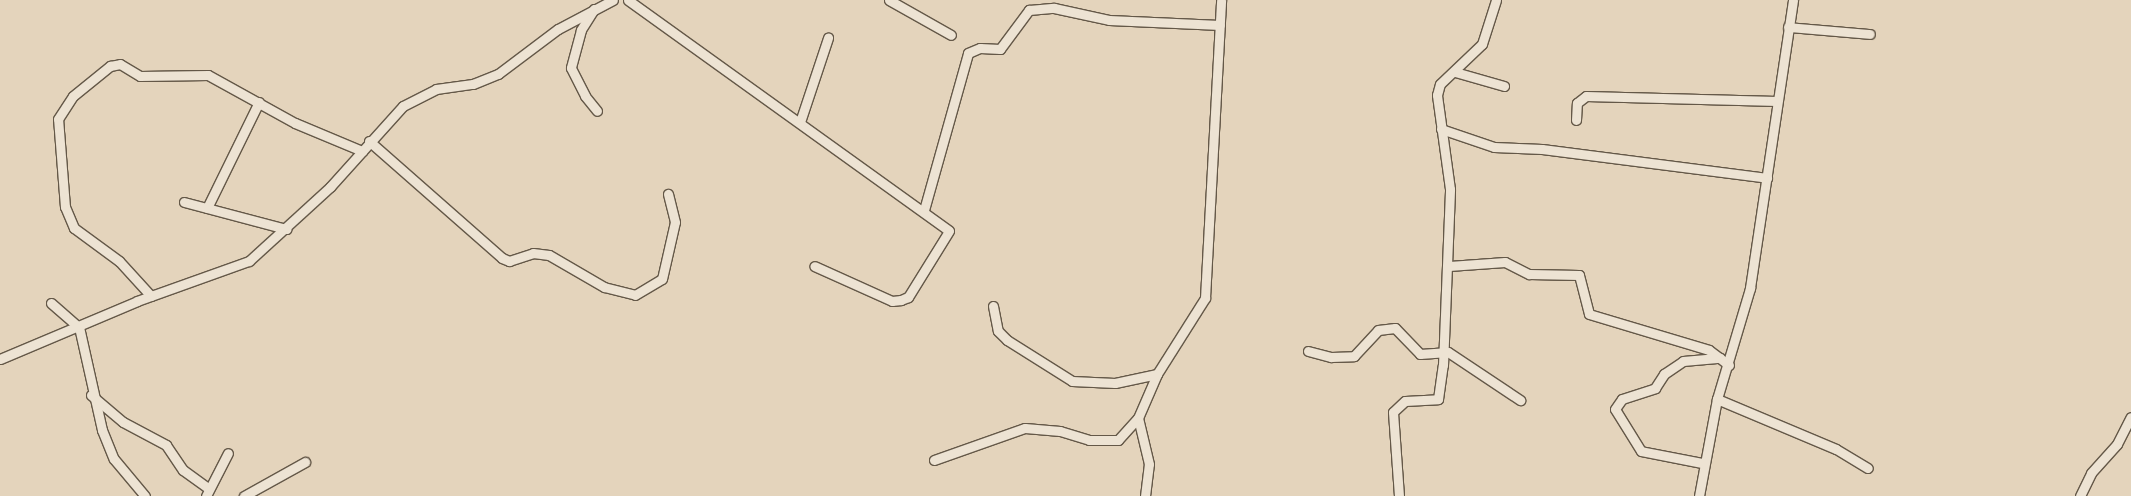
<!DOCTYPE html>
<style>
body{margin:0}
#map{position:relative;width:2131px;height:496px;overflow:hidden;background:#e4d4bc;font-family:"IM FELL Double Pica",serif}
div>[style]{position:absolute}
.roads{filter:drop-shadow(1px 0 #645848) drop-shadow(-1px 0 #645848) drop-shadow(0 1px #645848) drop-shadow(0 -1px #645848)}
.minor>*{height:9px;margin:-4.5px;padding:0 4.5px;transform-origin:4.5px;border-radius:4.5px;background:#ede3d3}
span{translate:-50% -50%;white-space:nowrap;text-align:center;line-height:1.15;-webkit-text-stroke:4.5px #ede3d3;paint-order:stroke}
</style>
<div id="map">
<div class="roads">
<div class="minor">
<div style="left:628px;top:0;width:395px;rotate:35.7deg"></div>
<div style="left:949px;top:231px;width:78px;rotate:121.8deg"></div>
<div style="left:908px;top:297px;width:8px;rotate:157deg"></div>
<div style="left:901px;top:300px;width:9px;rotate:174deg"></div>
<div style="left:892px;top:301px;width:85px;rotate:-155.8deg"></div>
<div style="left:889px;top:0;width:71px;rotate:29.4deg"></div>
<div style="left:594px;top:9px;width:25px;rotate:122deg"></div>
<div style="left:581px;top:30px;width:39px;rotate:105deg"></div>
<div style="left:571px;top:68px;width:31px;rotate:63deg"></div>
<div style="left:585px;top:96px;width:19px;rotate:51deg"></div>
<div style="left:1788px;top:27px;width:82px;rotate:4.9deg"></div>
<div style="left:1455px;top:72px;width:51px;rotate:15.9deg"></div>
<div style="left:1576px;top:120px;width:17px;rotate:-87deg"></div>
<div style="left:1577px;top:103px;width:11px;rotate:-38deg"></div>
<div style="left:1586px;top:96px;width:191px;rotate:1.5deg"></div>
<div style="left:800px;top:122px;width:89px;rotate:-71.6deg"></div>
<div style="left:1441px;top:129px;width:56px;rotate:18.8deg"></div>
<div style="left:1494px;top:147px;width:48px;rotate:2.4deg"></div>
<div style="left:1542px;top:149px;width:227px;rotate:7.3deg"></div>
<div style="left:369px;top:141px;width:177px;rotate:41.3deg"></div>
<div style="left:502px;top:258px;width:8px;rotate:23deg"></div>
<div style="left:509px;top:261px;width:25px;rotate:-18deg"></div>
<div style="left:533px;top:253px;width:16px;rotate:7deg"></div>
<div style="left:549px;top:255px;width:64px;rotate:30.2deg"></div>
<div style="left:604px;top:287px;width:32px;rotate:14deg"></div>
<div style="left:635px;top:295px;width:31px;rotate:-31deg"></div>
<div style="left:662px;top:279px;width:58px;rotate:-77.2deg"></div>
<div style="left:675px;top:222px;width:29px;rotate:-104deg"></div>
<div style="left:184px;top:202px;width:106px;rotate:14.8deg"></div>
<div style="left:207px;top:208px;width:118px;rotate:-63.9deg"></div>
<div style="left:924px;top:210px;width:163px;rotate:-74.3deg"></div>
<div style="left:968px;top:53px;width:13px;rotate:-23deg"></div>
<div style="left:980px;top:48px;width:20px;rotate:3deg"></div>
<div style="left:1000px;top:49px;width:49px;rotate:-53.4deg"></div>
<div style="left:1029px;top:10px;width:25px;rotate:-5deg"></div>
<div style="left:1054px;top:8px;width:56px;rotate:12.3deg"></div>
<div style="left:1109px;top:20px;width:111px;rotate:2.6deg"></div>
<div style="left:1449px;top:266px;width:56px;rotate:-4.1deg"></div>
<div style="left:1505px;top:262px;width:27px;rotate:27deg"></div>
<div style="left:1529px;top:274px;width:50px;rotate:1.1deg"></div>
<div style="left:1579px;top:275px;width:40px;rotate:75.6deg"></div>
<div style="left:1589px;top:314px;width:125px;rotate:16.7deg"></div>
<div style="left:1709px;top:350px;width:25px;rotate:37deg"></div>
<div style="left:151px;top:296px;width:47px;rotate:-132.4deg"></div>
<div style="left:119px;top:261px;width:56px;rotate:-143.7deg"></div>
<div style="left:74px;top:228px;width:23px;rotate:-113deg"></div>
<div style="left:65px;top:207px;width:88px;rotate:-94.5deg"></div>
<div style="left:58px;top:119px;width:27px;rotate:-57deg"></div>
<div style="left:73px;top:96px;width:48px;rotate:-39deg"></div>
<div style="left:110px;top:66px;width:10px;rotate:-11deg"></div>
<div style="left:120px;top:64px;width:23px;rotate:31deg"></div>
<div style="left:140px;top:76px;width:68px;rotate:-0.8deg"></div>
<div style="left:208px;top:75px;width:99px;rotate:28.9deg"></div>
<div style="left:295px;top:123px;width:73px;rotate:22.7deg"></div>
<div style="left:51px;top:303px;width:37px;rotate:41deg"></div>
<div style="left:79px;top:327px;width:106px;rotate:77.4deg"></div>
<div style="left:102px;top:430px;width:31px;rotate:68deg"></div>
<div style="left:114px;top:459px;width:48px;rotate:50deg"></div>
<div style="left:993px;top:306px;width:25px;rotate:79deg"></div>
<div style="left:998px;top:331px;width:13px;rotate:45deg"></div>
<div style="left:1007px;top:340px;width:77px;rotate:32.2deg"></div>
<div style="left:1072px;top:381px;width:43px;rotate:2.7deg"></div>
<div style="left:1115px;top:383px;width:43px;rotate:-12.1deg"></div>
<div style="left:1308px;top:351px;width:24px;rotate:15deg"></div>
<div style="left:1331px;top:357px;width:23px;rotate:-2deg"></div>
<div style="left:1354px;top:356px;width:35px;rotate:-47deg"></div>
<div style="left:1378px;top:330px;width:17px;rotate:-7deg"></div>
<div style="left:1395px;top:328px;width:36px;rotate:46deg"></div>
<div style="left:1420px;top:354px;width:28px;rotate:-4deg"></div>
<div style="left:1448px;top:352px;width:87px;rotate:33.7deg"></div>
<div style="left:0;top:359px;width:149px;rotate:-22.9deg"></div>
<div style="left:137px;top:301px;width:119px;rotate:-19.7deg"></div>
<div style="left:249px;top:261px;width:110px;rotate:-42.4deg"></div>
<div style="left:330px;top:187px;width:109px;rotate:-48deg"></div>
<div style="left:403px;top:106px;width:37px;rotate:-27deg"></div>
<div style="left:436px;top:89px;width:37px;rotate:-8deg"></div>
<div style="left:473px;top:84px;width:27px;rotate:-22deg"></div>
<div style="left:498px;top:74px;width:75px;rotate:-36.9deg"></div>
<div style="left:558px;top:29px;width:62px;rotate:-27.8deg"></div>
<div style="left:91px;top:395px;width:42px;rotate:40.2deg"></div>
<div style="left:123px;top:422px;width:49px;rotate:28.1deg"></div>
<div style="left:166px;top:445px;width:30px;rotate:56deg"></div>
<div style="left:183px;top:470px;width:31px;rotate:36deg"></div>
<div style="left:1717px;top:399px;width:129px;rotate:22.8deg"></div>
<div style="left:1836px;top:449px;width:37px;rotate:31deg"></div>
<div style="left:934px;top:460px;width:96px;rotate:-19.4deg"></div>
<div style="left:1025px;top:428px;width:35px;rotate:5deg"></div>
<div style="left:1060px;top:431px;width:30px;rotate:17deg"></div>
<div style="left:1089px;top:440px;width:29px"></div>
<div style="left:1118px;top:440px;width:30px;rotate:-48deg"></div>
<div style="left:1702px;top:463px;width:62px;rotate:-168.9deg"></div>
<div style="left:1641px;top:451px;width:49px;rotate:-121.8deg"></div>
<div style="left:1615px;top:409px;width:12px;rotate:-55deg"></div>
<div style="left:1622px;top:399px;width:35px;rotate:-18deg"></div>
<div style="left:1655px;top:388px;width:17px;rotate:-57deg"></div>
<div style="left:1664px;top:374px;width:23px;rotate:-34deg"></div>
<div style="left:1683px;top:361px;width:37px;rotate:-5deg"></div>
<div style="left:206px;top:496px;width:48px;rotate:-62.9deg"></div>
<div style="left:244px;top:496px;width:70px;rotate:-29.1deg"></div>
<div style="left:1145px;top:496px;width:32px;rotate:-83deg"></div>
<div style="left:1149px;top:464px;width:47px;rotate:-103.4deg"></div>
<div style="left:1138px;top:418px;width:48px;rotate:-66.6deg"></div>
<div style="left:1157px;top:374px;width:90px;rotate:-57.7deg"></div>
<div style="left:1205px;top:298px;width:298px;rotate:-86.9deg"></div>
<div style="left:1399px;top:496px;width:84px;rotate:-94.1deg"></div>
<div style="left:1393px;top:412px;width:16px;rotate:-43deg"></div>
<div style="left:1405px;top:401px;width:33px;rotate:-3deg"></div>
<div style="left:1438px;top:399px;width:34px;rotate:-82deg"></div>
<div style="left:1443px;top:365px;width:176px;rotate:-87.7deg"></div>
<div style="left:1450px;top:189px;width:95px;rotate:-97.9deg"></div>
<div style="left:1437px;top:95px;width:11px;rotate:-75deg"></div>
<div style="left:1440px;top:84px;width:58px;rotate:-43.6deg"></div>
<div style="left:1482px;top:44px;width:46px;rotate:-72.3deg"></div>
<div style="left:1699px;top:496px;width:99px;rotate:-79.5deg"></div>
<div style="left:1717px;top:399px;width:116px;rotate:-73.4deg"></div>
<div style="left:1750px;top:288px;width:291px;rotate:-81.5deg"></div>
<div style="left:2080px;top:496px;width:25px;rotate:-64deg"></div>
<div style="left:2091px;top:473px;width:39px;rotate:-48deg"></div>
<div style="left:2117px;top:444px;width:30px;rotate:-63deg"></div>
</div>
</div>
</div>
